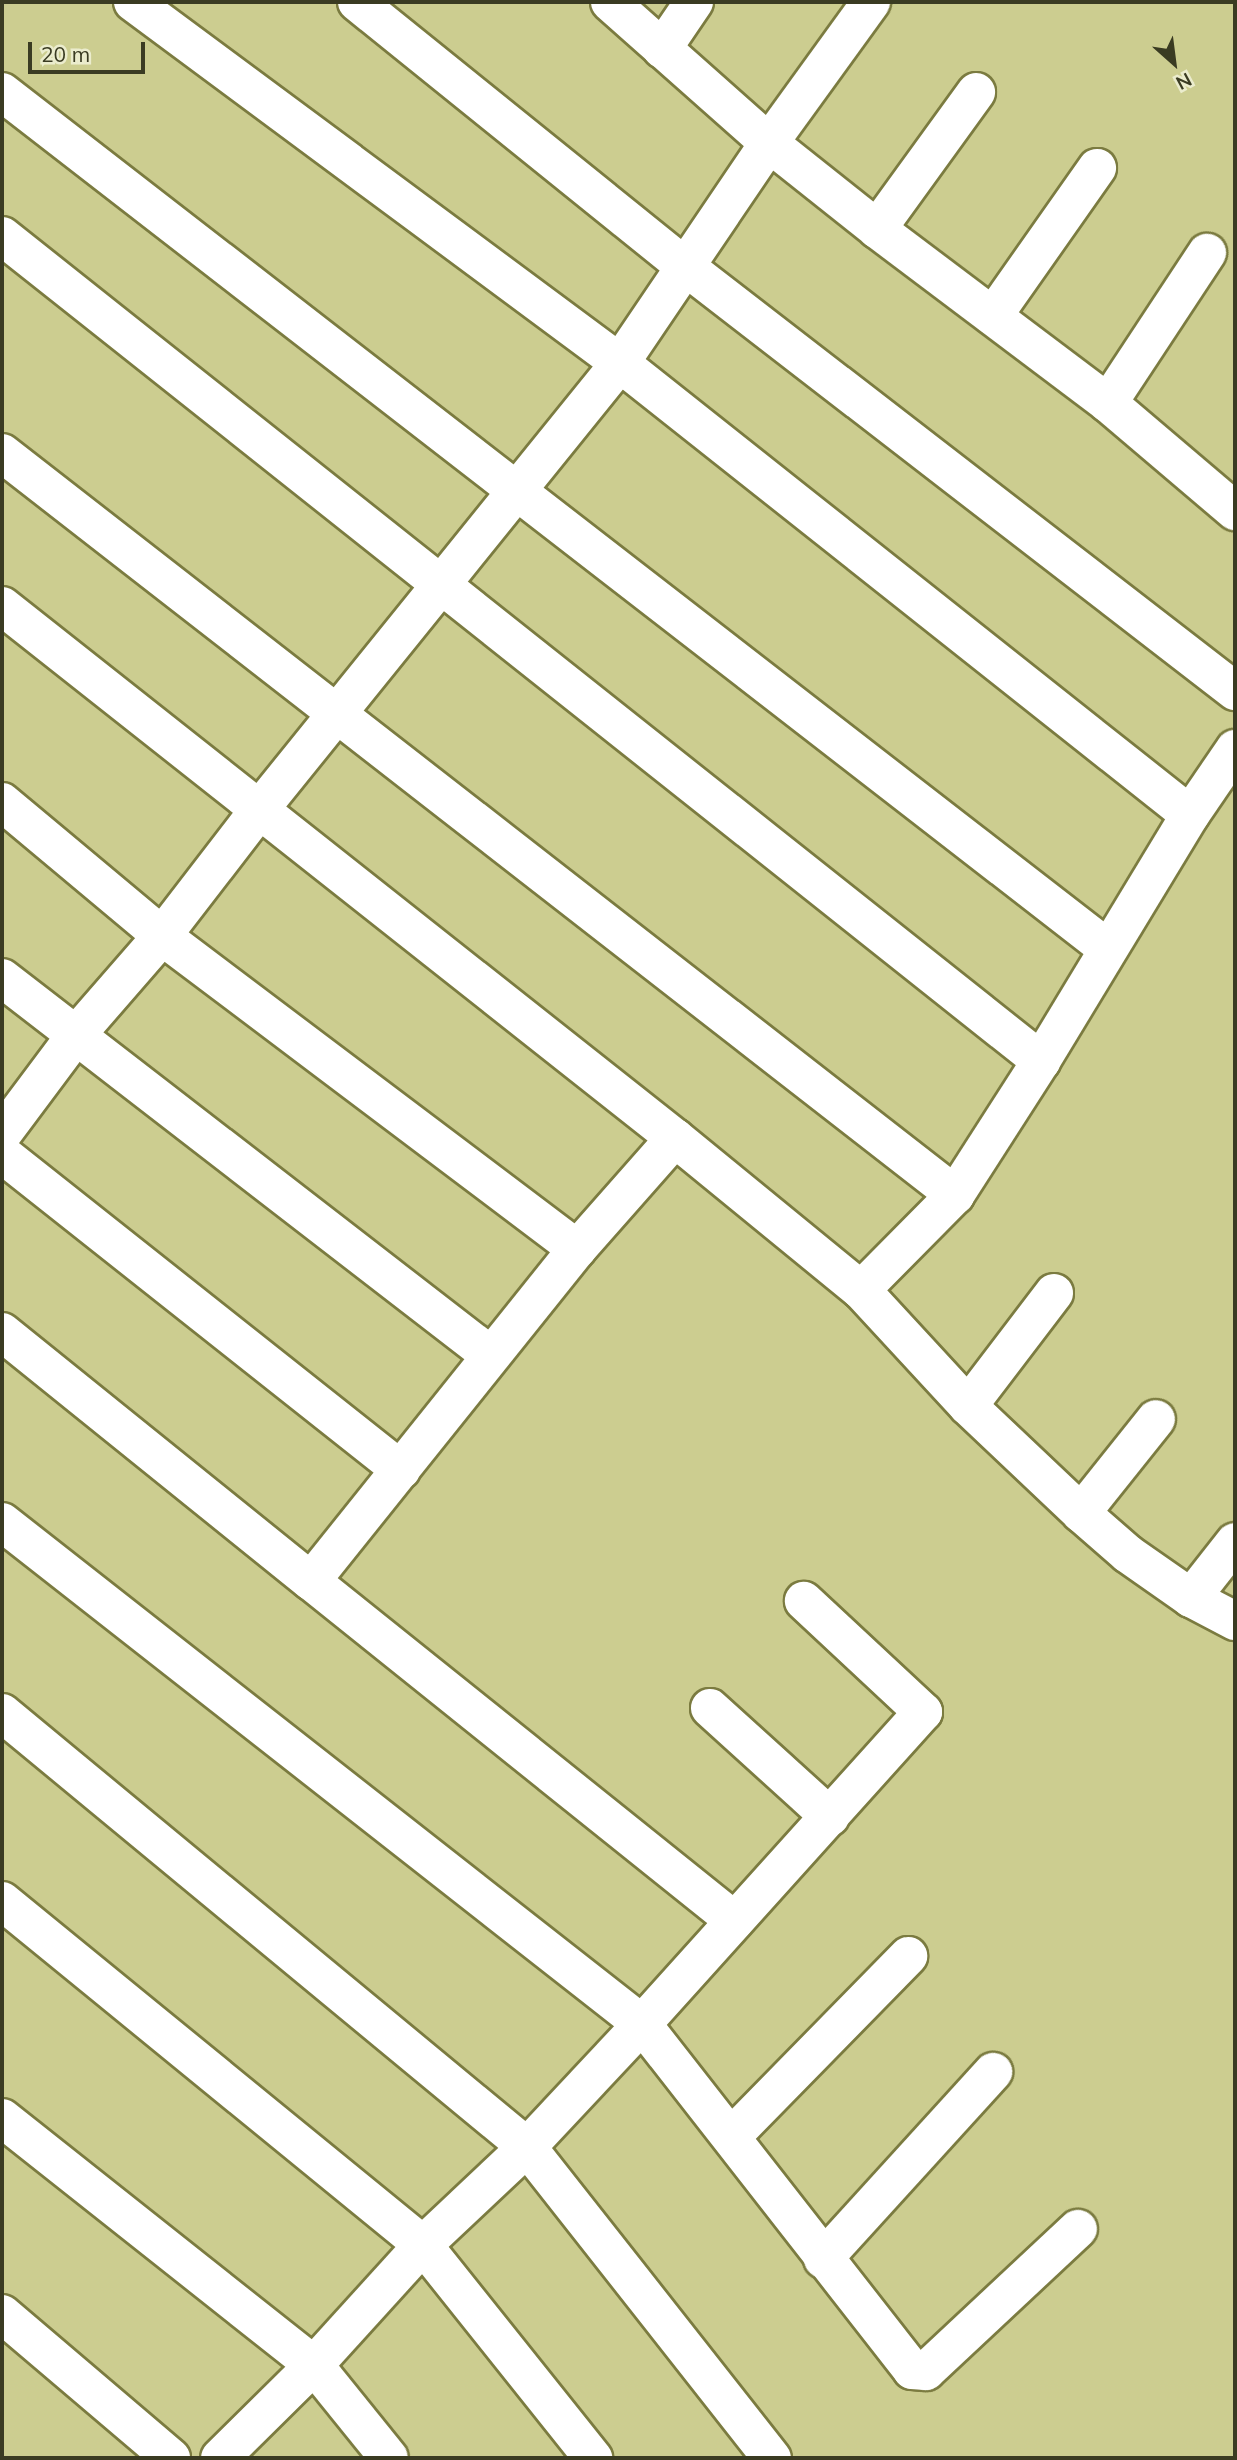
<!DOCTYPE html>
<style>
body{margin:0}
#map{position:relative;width:1237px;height:2460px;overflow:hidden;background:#cccd90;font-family:Mulish,sans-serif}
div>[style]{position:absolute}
.roads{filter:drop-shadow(2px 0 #7b7b40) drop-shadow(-2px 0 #7b7b40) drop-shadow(0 2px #7b7b40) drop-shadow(0 -2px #7b7b40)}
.minor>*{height:38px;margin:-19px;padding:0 19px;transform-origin:19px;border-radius:19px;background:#fff}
span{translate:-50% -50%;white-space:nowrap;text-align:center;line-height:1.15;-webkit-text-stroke:5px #ebeccd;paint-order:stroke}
.frame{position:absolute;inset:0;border:4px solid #3a3b22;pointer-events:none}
.north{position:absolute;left:1139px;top:28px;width:70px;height:70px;-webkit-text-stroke:5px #ebeccd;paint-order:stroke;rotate:152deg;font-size:19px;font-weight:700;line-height:28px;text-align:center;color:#3a3b22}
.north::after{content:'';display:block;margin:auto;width:24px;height:32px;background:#3a3b22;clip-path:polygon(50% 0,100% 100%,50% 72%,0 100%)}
.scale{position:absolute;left:28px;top:42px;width:117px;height:32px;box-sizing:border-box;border:4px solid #3a3b22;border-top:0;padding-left:9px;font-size:21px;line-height:24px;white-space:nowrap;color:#3a3b22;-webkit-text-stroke:5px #ebeccd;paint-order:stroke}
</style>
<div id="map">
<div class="roads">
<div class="minor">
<div style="left:133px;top:2px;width:606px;rotate:36.55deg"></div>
<div style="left:620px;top:363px;width:727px;rotate:38.41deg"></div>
<div style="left:357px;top:2px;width:422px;rotate:38.9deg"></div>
<div style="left:686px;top:267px;width:694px;rotate:37.68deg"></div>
<div style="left:610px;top:2px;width:213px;rotate:41.6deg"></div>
<div style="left:769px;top:143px;width:138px;rotate:38.5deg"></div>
<div style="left:877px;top:229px;width:289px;rotate:37deg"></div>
<div style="left:1108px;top:403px;width:167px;rotate:40.4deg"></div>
<div style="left:662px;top:49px;width:57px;rotate:-55.8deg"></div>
<div style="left:2px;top:92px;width:1399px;rotate:37.77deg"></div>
<div style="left:877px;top:229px;width:169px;rotate:-54.1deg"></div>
<div style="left:2px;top:236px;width:1327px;rotate:38.45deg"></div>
<div style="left:993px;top:316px;width:181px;rotate:-54.9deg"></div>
<div style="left:1108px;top:403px;width:180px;rotate:-56.6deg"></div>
<div style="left:2px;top:453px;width:1208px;rotate:37.9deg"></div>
<div style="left:2px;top:606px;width:858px;rotate:38.33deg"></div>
<div style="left:675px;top:1138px;width:240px;rotate:39.3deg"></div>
<div style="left:861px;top:1290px;width:158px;rotate:47.3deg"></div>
<div style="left:968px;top:1406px;width:156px;rotate:43.4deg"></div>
<div style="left:1081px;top:1513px;width:62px;rotate:41.1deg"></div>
<div style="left:1128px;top:1554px;width:77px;rotate:34.9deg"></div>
<div style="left:1191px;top:1598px;width:50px;rotate:27.6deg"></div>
<div style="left:2px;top:802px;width:209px;rotate:39.9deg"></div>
<div style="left:162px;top:936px;width:520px;rotate:37.02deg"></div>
<div style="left:2px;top:978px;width:617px;rotate:37.69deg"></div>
<div style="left:2px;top:1134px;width:124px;rotate:-53.2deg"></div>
<div style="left:76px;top:1035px;width:131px;rotate:-49deg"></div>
<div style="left:162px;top:936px;width:159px;rotate:-52.4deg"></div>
<div style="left:259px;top:810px;width:575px;rotate:-51.08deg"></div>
<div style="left:620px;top:363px;width:266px;rotate:-55.9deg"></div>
<div style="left:769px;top:143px;width:174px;rotate:-54.1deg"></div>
<div style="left:675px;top:1138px;width:148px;rotate:131.4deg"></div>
<div style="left:577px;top:1249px;width:425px;rotate:128.7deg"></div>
<div style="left:311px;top:1581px;width:543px;rotate:38.73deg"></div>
<div style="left:2px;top:1154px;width:509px;rotate:38.38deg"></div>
<div style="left:861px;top:1290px;width:134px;rotate:-45.3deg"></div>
<div style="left:955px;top:1195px;width:159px;rotate:-57.3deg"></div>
<div style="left:1041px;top:1061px;width:288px;rotate:-58.8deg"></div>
<div style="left:1190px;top:815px;width:80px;rotate:-55.7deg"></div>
<div style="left:2px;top:1332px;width:397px;rotate:38.9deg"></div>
<div style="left:968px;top:1406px;width:142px;rotate:-52.7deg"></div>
<div style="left:1081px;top:1513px;width:120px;rotate:-51.4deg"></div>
<div style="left:2px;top:1522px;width:813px;rotate:38.11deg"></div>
<div style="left:642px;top:2024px;width:439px;rotate:52deg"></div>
<div style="left:912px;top:2370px;width:14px;rotate:4deg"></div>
<div style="left:926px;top:2371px;width:208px;rotate:-43.1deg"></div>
<div style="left:1191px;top:1598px;width:71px;rotate:-51.8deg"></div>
<div style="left:710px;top:1708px;width:162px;rotate:42.2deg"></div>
<div style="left:2px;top:1713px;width:681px;rotate:39.58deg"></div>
<div style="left:527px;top:2147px;width:396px;rotate:51.8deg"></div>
<div style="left:2px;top:1901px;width:544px;rotate:39.25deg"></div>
<div style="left:423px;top:2245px;width:273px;rotate:51.4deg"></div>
<div style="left:2px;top:2118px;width:398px;rotate:38.4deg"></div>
<div style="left:314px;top:2365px;width:119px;rotate:51.1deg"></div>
<div style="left:732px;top:2136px;width:252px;rotate:-45.6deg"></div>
<div style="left:823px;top:2259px;width:253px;rotate:-47.7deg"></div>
<div style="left:2px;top:2314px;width:222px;rotate:40.4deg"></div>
<div style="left:220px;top:2458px;width:132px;rotate:-44.7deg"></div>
<div style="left:314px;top:2365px;width:162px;rotate:-47.8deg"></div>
<div style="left:423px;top:2245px;width:143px;rotate:-43.3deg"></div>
<div style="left:527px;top:2147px;width:168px;rotate:-46.9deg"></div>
<div style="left:642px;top:2024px;width:420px;rotate:-48deg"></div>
<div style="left:923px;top:1712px;width:163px;rotate:-137deg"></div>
</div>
</div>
<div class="frame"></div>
<div class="north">N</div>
<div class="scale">20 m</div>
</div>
